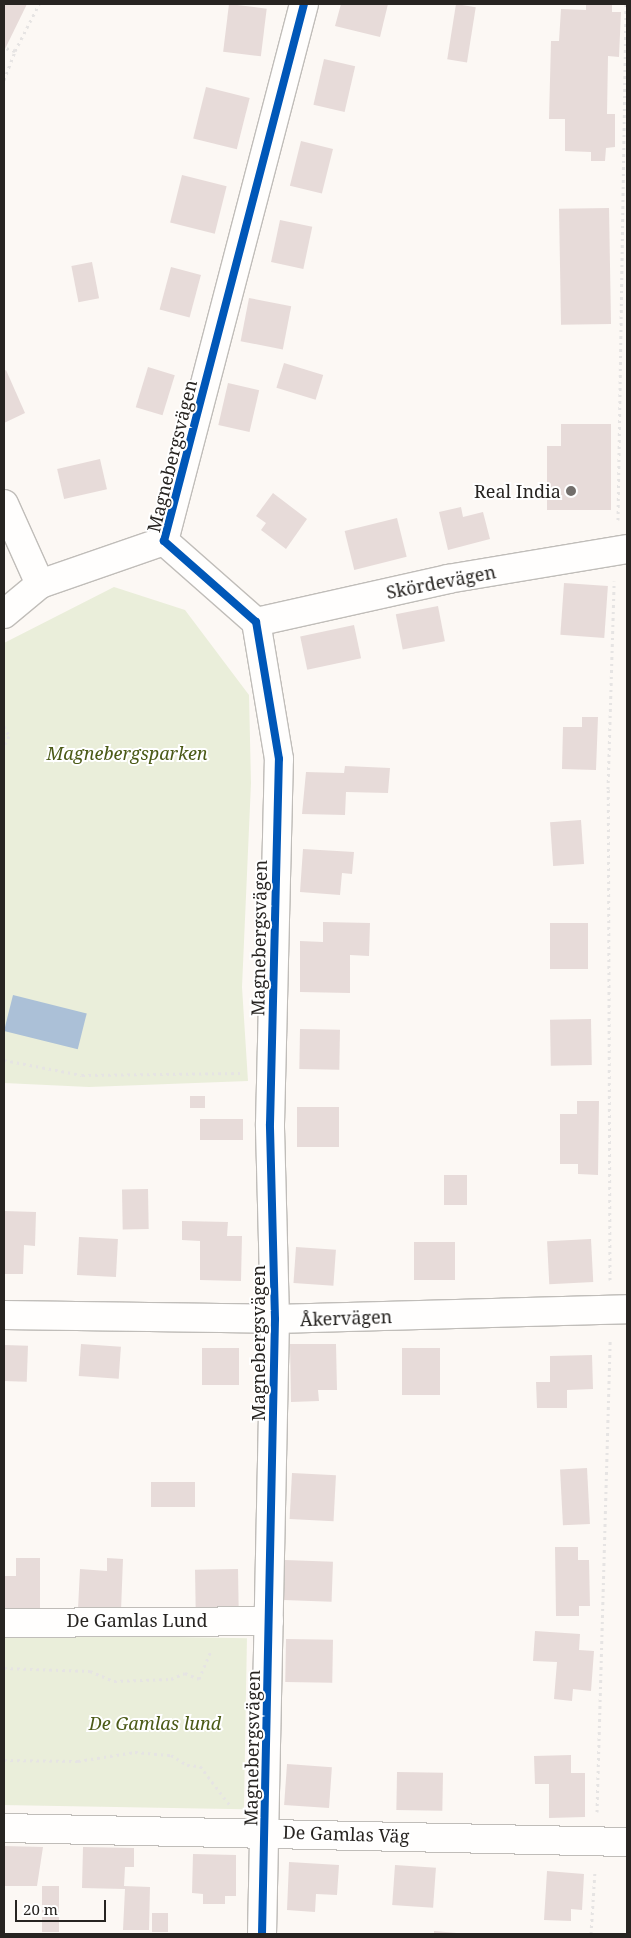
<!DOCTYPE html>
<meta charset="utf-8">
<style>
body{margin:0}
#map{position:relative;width:631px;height:1938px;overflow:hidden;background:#fcf8f4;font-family:"Noto Serif",serif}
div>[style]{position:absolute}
.green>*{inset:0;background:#eaeeda;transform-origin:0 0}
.water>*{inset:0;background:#abc0d7;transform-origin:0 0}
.building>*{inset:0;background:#e7dbd9;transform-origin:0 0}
.path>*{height:3px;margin-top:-1.5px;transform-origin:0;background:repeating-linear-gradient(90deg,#e6e4e3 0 2.5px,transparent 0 6.5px)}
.roads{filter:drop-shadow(1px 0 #c0bdb9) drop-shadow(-1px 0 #c0bdb9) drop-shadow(0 1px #c0bdb9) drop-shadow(0 -1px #c0bdb9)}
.minor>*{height:28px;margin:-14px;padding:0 14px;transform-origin:14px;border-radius:14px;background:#fffefd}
.cycleway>*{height:8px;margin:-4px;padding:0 4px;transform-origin:4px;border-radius:4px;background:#0057b8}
.dots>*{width:14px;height:14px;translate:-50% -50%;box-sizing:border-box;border:2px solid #fff;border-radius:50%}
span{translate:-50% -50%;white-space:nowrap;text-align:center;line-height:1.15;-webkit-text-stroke:4px #fff;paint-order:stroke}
.street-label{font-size:18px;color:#272421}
.poi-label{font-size:18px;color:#272421}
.right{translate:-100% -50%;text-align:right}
.park-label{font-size:18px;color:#4b5a17;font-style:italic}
.frame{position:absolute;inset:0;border:5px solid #272421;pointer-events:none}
.scale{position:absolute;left:15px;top:1900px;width:91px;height:22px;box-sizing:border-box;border:2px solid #272421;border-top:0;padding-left:6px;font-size:15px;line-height:18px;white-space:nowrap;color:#272421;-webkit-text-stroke:4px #fff;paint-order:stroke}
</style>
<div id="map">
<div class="green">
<div style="clip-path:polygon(114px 587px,185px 610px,249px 695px,251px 783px,242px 987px,248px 1081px,89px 1087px,4px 1083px,4px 643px)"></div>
<div style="left:4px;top:1634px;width:243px;height:171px;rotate:1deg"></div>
</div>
<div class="water">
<div style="left:13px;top:995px;width:76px;height:37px;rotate:14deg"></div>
</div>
<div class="building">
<div style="clip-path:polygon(4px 4px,27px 4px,4px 51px)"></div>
<div style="left:229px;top:4px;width:38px;height:48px;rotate:7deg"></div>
<div style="clip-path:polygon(341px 4px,388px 4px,380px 37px,335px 26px)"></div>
<div style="left:456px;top:4px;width:20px;height:56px;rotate:9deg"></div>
<div style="clip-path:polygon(586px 4px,612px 4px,612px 12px,621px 12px,619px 57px,608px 56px,607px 114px,615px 114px,615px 147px,606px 148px,605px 161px,591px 161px,591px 152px,565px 151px,565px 119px,549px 119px,551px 41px,559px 41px,561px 9px,586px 10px)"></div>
<div style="left:324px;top:59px;width:32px;height:47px;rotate:13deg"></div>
<div style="left:206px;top:87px;width:45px;height:53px;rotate:14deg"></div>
<div style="left:301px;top:141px;width:33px;height:46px;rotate:14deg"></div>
<div style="left:182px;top:175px;width:46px;height:49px;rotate:14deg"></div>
<div style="left:609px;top:208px;width:116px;height:50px;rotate:89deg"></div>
<div style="left:280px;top:220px;width:33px;height:43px;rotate:12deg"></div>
<div style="left:92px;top:262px;width:37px;height:21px;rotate:79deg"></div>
<div style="left:171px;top:267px;width:31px;height:44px;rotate:15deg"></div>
<div style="left:249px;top:298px;width:43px;height:44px;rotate:11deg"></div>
<div style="left:284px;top:363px;width:41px;height:26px;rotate:17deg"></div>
<div style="left:148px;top:367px;width:28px;height:42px;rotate:17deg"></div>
<div style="clip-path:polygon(6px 370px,25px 413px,4px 423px,4px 371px)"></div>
<div style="left:228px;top:383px;width:32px;height:43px;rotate:13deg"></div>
<div style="clip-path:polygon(561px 424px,611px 424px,611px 510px,547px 510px,547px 446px,561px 446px)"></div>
<div style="left:100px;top:459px;width:31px;height:44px;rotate:77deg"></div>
<div style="clip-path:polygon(273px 493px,307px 519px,286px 549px,261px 530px,266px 523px,256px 516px)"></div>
<div style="clip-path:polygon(461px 507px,463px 517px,483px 512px,490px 539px,448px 550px,439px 512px)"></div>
<div style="left:397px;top:518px;width:40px;height:54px;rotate:76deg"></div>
<div style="left:564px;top:583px;width:44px;height:52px;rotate:4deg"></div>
<div style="left:438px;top:606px;width:36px;height:43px;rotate:79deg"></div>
<div style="left:354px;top:625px;width:34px;height:55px;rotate:78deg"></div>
<div style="clip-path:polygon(582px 717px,598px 717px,596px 770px,562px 769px,563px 727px,582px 727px)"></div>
<div style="clip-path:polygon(345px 766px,390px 768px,388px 793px,346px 792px,345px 815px,302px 814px,306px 772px,344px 773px)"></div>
<div style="left:581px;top:820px;width:44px;height:31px;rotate:86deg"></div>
<div style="clip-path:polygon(303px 849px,354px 852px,352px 874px,342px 873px,340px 895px,300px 892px)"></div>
<div style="clip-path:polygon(323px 922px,370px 923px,369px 956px,350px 955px,350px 993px,300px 992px,300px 941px,323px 942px)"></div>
<div style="left:550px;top:923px;width:38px;height:46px"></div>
<div style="left:591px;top:1019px;width:46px;height:41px;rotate:89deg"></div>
<div style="left:300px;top:1029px;width:40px;height:40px;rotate:1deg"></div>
<div style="left:190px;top:1096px;width:15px;height:12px"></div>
<div style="clip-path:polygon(577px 1101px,599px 1101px,598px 1175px,578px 1174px,578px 1164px,560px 1164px,560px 1114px,577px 1114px)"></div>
<div style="left:297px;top:1107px;width:42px;height:40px"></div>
<div style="left:200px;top:1119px;width:43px;height:21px"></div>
<div style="left:444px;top:1175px;width:23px;height:30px"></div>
<div style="left:148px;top:1189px;width:40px;height:26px;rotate:89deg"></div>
<div style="clip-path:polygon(4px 1211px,36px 1212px,35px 1246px,24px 1245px,23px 1274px,4px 1274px)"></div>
<div style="clip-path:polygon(182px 1221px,228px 1222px,227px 1236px,242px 1236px,241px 1281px,200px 1280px,200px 1241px,182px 1240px)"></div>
<div style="left:79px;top:1237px;width:39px;height:38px;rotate:3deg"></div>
<div style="left:591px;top:1239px;width:43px;height:44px;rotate:87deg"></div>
<div style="left:414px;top:1242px;width:41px;height:38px"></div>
<div style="left:296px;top:1247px;width:40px;height:36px;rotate:4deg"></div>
<div style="left:81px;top:1344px;width:40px;height:32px;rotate:4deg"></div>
<div style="clip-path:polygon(290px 1344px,336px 1344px,337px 1390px,318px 1390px,319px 1401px,291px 1402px)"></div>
<div style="left:4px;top:1345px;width:24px;height:36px;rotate:2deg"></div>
<div style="left:202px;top:1348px;width:37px;height:37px"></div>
<div style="left:402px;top:1348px;width:38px;height:47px"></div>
<div style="clip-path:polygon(592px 1355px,593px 1389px,567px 1390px,567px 1408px,537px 1408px,536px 1382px,550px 1382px,550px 1356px)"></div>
<div style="left:587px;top:1468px;width:56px;height:27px;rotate:87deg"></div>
<div style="left:292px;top:1473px;width:44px;height:46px;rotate:3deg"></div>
<div style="left:195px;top:1482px;width:25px;height:44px;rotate:90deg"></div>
<div style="clip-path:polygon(555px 1547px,578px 1547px,578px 1560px,589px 1560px,590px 1606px,579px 1606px,579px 1616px,556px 1616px)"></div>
<div style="clip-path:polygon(16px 1558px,40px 1558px,40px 1610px,4px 1610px,4px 1576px,16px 1576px)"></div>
<div style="clip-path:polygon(107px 1558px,123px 1559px,121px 1611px,78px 1609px,80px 1569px,107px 1571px)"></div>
<div style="left:285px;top:1560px;width:48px;height:40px;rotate:2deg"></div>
<div style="left:238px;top:1569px;width:41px;height:43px;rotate:89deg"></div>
<div style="clip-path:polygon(535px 1631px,580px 1634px,579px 1650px,594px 1651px,591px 1691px,573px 1689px,572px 1701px,554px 1699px,557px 1662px,533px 1661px)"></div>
<div style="left:286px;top:1639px;width:47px;height:43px;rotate:1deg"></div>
<div style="clip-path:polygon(571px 1755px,571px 1773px,585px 1773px,585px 1817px,549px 1818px,549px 1784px,535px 1784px,534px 1756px)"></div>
<div style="left:287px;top:1764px;width:45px;height:41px;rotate:4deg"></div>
<div style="left:397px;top:1772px;width:46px;height:38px;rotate:1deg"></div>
<div style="clip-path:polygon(4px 1846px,43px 1847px,37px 1886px,4px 1886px)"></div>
<div style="clip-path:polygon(83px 1847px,134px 1848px,134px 1867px,125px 1867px,124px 1886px,150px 1887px,149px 1930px,123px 1930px,125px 1889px,82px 1888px)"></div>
<div style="clip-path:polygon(193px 1854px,236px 1855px,236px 1896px,225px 1896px,225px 1904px,203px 1904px,203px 1894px,192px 1893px)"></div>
<div style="clip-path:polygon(289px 1862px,339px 1865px,337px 1895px,316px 1894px,315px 1912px,287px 1910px)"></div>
<div style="left:395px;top:1865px;width:41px;height:40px;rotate:4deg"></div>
<div style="clip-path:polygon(547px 1871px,584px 1874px,582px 1910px,571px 1909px,571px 1921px,544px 1920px)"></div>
<div style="left:42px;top:1886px;width:17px;height:46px"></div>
<div style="left:152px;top:1913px;width:16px;height:19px"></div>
<div style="clip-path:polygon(434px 1931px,457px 1933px,457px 1934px,434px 1934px)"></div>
</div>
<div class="path">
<div style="left:15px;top:51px;width:53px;rotate:-62.9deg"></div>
<div style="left:4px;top:80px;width:31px;rotate:-69deg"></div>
<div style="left:15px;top:51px;width:9px;rotate:-162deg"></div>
<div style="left:618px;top:520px;width:516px;rotate:-89.11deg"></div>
<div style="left:4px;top:726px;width:11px;rotate:63deg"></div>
<div style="left:9px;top:736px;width:11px;rotate:117deg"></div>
<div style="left:4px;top:1060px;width:79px;rotate:10.9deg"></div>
<div style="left:82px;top:1075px;width:161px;rotate:-0.7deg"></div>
<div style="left:610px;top:1280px;width:491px;rotate:-90.2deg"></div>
<div style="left:608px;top:789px;width:208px;rotate:-88.3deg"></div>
<div style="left:4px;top:1668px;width:86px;rotate:2deg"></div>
<div style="left:90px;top:1671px;width:26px;rotate:23deg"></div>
<div style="left:114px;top:1681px;width:57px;rotate:-2deg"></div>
<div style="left:171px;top:1679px;width:15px;rotate:-23deg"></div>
<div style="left:185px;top:1673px;width:15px;rotate:23deg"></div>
<div style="left:199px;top:1679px;width:30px;rotate:-67deg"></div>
<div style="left:4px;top:1760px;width:74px;rotate:0.8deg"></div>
<div style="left:78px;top:1761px;width:58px;rotate:-9deg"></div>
<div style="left:135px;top:1752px;width:36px;rotate:5deg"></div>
<div style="left:171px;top:1755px;width:19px;rotate:32deg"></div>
<div style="left:187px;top:1765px;width:13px;rotate:4deg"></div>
<div style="left:200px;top:1766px;width:48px;rotate:52.7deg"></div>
<div style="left:597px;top:1812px;width:473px;rotate:-88.4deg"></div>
<div style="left:591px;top:1934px;width:63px;rotate:-86.4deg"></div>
</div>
<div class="roads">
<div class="minor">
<div style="left:4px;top:504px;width:88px;rotate:65.8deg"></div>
<div style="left:4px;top:614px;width:47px;rotate:-39.8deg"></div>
<div style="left:40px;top:584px;width:131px;rotate:-19.1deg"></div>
<div style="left:256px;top:622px;width:197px;rotate:-12.6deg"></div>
<div style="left:448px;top:579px;width:181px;rotate:-9.5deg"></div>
<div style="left:4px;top:1315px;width:271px;rotate:0.8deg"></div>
<div style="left:275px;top:1319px;width:352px;rotate:-1.6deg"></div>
<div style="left:4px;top:1623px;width:265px;rotate:-0.4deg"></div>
<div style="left:4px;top:1828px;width:623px;rotate:1.29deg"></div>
<div style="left:262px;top:1934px;width:615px;rotate:-88.79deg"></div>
<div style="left:275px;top:1319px;width:195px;rotate:-91.5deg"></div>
<div style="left:270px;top:1124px;width:365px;rotate:-88.6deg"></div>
<div style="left:279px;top:759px;width:139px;rotate:-99.5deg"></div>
<div style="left:256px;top:622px;width:123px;rotate:-138.6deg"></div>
<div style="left:164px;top:541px;width:555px;rotate:-75.39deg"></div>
</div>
</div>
<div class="cycleway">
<div style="left:262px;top:1934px;width:615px;rotate:-88.79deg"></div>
<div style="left:275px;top:1319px;width:195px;rotate:-91.5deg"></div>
<div style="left:270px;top:1124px;width:365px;rotate:-88.6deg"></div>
<div style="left:279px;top:759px;width:139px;rotate:-99.5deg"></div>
<div style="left:256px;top:622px;width:123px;rotate:-138.6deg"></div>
<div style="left:164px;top:541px;width:555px;rotate:-75.39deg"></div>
</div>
<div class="dots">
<div style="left:571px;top:491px;background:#726e6b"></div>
</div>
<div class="street-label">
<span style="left:172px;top:456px;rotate:-76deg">Magnebergsvägen</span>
<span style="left:441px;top:582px;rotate:-11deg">Skördevägen</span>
<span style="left:259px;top:938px;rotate:-89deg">Magnebergsvägen</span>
<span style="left:346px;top:1318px;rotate:-2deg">Åkervägen</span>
<span style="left:258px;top:1343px;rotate:-90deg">Magnebergsvägen</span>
<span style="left:137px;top:1620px">De Gamlas Lund</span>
<span style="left:252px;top:1748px;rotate:-89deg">Magnebergsvägen</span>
<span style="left:346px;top:1834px;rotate:2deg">De Gamlas Väg</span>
</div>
<div class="poi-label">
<span class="right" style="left:561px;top:491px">Real India</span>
</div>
<div class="park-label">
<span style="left:127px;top:753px">Magnebergsparken</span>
<span style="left:155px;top:1723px">De Gamlas lund</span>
</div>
<div class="frame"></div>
<div class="scale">20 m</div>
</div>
